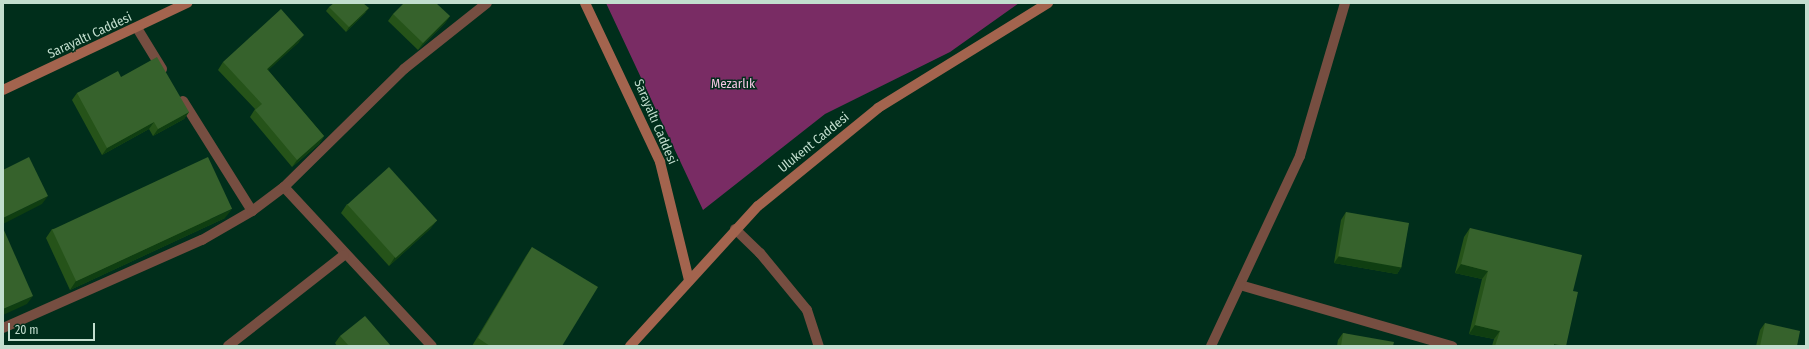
<!DOCTYPE html>
<meta charset="utf-8">
<style>
body{margin:0}
#map{position:relative;width:1809px;height:349px;overflow:hidden;background:#002e1b;font-family:"Fira Sans Condensed",sans-serif}
div>[style]{position:absolute}
.green>*{inset:0;background:#792c64}
.lane>*{height:10px;margin:-5px;padding:0 5px;transform-origin:5px;border-radius:5px;background:#764e41}
.street>*{height:10px;margin:-5px;padding:0 5px;transform-origin:5px;border-radius:5px;background:#764e41}
.secondary>*{height:10px;margin:-5px;padding:0 5px;transform-origin:5px;border-radius:5px;background:#a3644e}
.wall>*{inset:0;background:#255319}
.shaded-wall>*{inset:0;background:#0f3e11}
.building>*{inset:0;background:#36622c;transform-origin:0 0}
span{translate:-50% -50%;white-space:nowrap;text-align:center;line-height:1.15;-webkit-text-stroke:3px #002e1b;paint-order:stroke}
.street-label{font-size:13px;color:#c2dece}
.park-label{font-size:13px;color:#f2c4e1}
.frame{position:absolute;inset:0;border:4px solid #c2dece;pointer-events:none}
.scale{position:absolute;left:8px;top:323px;width:87px;height:18px;box-sizing:border-box;border:2px solid #c2dece;border-top:0;padding-left:5px;font-size:12px;line-height:14px;white-space:nowrap;color:#c2dece;-webkit-text-stroke:3px #002e1b;paint-order:stroke}
</style>
<div id="map">
<div class="green">
<div style="clip-path:polygon(606px 3px,1019px 3px,950px 52px,825px 114px,703px 210px)"></div>
</div>
<div class="lane">
<div style="left:735px;top:229px;width:35px;rotate:44deg"></div>
<div style="left:760px;top:253px;width:74px;rotate:50.5deg"></div>
<div style="left:807px;top:310px;width:38px;rotate:72deg"></div>
</div>
<div class="street">
<div style="left:137px;top:28px;width:48px;rotate:58.6deg"></div>
<div style="left:183px;top:101px;width:130px;rotate:57.9deg"></div>
<div style="left:284px;top:187px;width:217px;rotate:47.1deg"></div>
<div style="left:1240px;top:285px;width:221px;rotate:16.1deg"></div>
<div style="left:3px;top:328px;width:218px;rotate:-23.9deg"></div>
<div style="left:202px;top:240px;width:58px;rotate:-30.1deg"></div>
<div style="left:252px;top:211px;width:40px;rotate:-37deg"></div>
<div style="left:284px;top:187px;width:168px;rotate:-44.5deg"></div>
<div style="left:404px;top:69px;width:106px;rotate:-38.5deg"></div>
<div style="left:228px;top:346px;width:147px;rotate:-38.1deg"></div>
<div style="left:1211px;top:346px;width:210px;rotate:-64.9deg"></div>
<div style="left:1300px;top:156px;width:159px;rotate:-73.6deg"></div>
</div>
<div class="secondary">
<div style="left:585px;top:3px;width:176px;rotate:64.7deg"></div>
<div style="left:660px;top:162px;width:122px;rotate:76.2deg"></div>
<div style="left:3px;top:90px;width:204px;rotate:-25.3deg"></div>
<div style="left:630px;top:346px;width:190px;rotate:-47.6deg"></div>
<div style="left:758px;top:206px;width:155px;rotate:-39.2deg"></div>
<div style="left:878px;top:108px;width:200px;rotate:-31.7deg"></div>
</div>
<div class="wall">
<div style="clip-path:polygon(329px 7px,366px 12px,346px 32px,326px 11px)"></div>
<div style="clip-path:polygon(393px 14px,450px 16px,445px 23px,418px 50px,388px 21px)"></div>
<div style="clip-path:polygon(299px 42px,268px 70px,324px 136px,319px 144px,292px 167px,250px 117px,255px 109px,218px 70px,223px 62px)"></div>
<div style="clip-path:polygon(121px 77px,189px 112px,184px 119px,153px 136px,149px 129px,102px 155px,72px 100px,77px 93px)"></div>
<div style="clip-path:polygon(347px 204px,437px 220px,430px 229px,389px 266px,341px 213px)"></div>
<div style="clip-path:polygon(1346px 212px,1402px 266px,1397px 274px,1334px 263px,1341px 220px)"></div>
<div style="clip-path:polygon(225px 218px,70px 290px,46px 238px,52px 229px)"></div>
<div style="clip-path:polygon(1470px 228px,1573px 291px,1566px 346px,1492px 346px,1494px 339px,1469px 334px,1482px 279px,1455px 273px,1464px 237px)"></div>
<div style="clip-path:polygon(532px 247px,562px 346px,472px 346px,526px 256px)"></div>
<div style="clip-path:polygon(1765px 323px,1797px 346px,1756px 346px,1760px 330px)"></div>
<div style="clip-path:polygon(1343px 333px,1393px 346px,1337px 346px,1338px 340px)"></div>
<div style="clip-path:polygon(340px 336px,391px 346px,337px 346px,335px 343px)"></div>
</div>
<div class="shaded-wall">
<div style="clip-path:polygon(369px 8px,366px 12px,346px 32px,349px 27px)"></div>
<div style="clip-path:polygon(450px 16px,445px 23px,418px 50px,423px 43px)"></div>
<div style="clip-path:polygon(304px 35px,299px 42px,262px 76px,267px 69px)"></div>
<div style="clip-path:polygon(189px 112px,184px 119px,153px 136px,158px 129px)"></div>
<div style="clip-path:polygon(154px 122px,149px 129px,102px 155px,107px 148px)"></div>
<div style="clip-path:polygon(324px 136px,319px 144px,292px 167px,297px 160px)"></div>
<div style="clip-path:polygon(48px 196px,42px 204px,3px 224px,3px 218px)"></div>
<div style="clip-path:polygon(232px 209px,225px 218px,70px 290px,76px 281px)"></div>
<div style="clip-path:polygon(437px 220px,430px 229px,389px 266px,395px 257px)"></div>
<div style="clip-path:polygon(1339px 256px,1402px 266px,1397px 274px,1334px 263px)"></div>
<div style="clip-path:polygon(1461px 264px,1488px 271px,1482px 279px,1455px 273px)"></div>
<div style="clip-path:polygon(33px 296px,27px 304px,3px 315px,3px 309px)"></div>
<div style="clip-path:polygon(1475px 325px,1500px 331px,1494px 339px,1469px 334px)"></div>
<div style="clip-path:polygon(1554px 344px,1564px 346px,1553px 346px)"></div>
</div>
<div class="building">
<div style="clip-path:polygon(334px 3px,363px 3px,369px 8px,349px 27px,329px 7px)"></div>
<div style="clip-path:polygon(404px 3px,436px 3px,450px 16px,423px 43px,393px 14px)"></div>
<div style="clip-path:polygon(281px 9px,304px 35px,267px 69px,324px 136px,297px 160px,255px 110px,262px 104px,223px 62px)"></div>
<div style="clip-path:polygon(157px 57px,189px 112px,158px 129px,154px 122px,107px 148px,77px 93px,118px 71px,121px 77px)"></div>
<div style="clip-path:polygon(29px 157px,48px 196px,3px 218px,3px 170px)"></div>
<div style="left:208px;top:157px;width:57px;height:172px;rotate:65deg"></div>
<div style="left:389px;top:167px;width:72px;height:56px;rotate:48deg"></div>
<div style="left:1346px;top:212px;width:64px;height:45px;rotate:10deg"></div>
<div style="clip-path:polygon(3px 228px,33px 296px,3px 309px)"></div>
<div style="clip-path:polygon(1470px 228px,1582px 255px,1573px 291px,1578px 292px,1566px 346px,1554px 344px,1554px 346px,1495px 346px,1500px 331px,1475px 325px,1488px 271px,1461px 264px)"></div>
<div style="clip-path:polygon(532px 247px,598px 287px,562px 346px,490px 346px,478px 338px)"></div>
<div style="clip-path:polygon(365px 316px,391px 346px,349px 346px,340px 336px)"></div>
<div style="clip-path:polygon(1765px 323px,1800px 331px,1797px 346px,1760px 346px)"></div>
<div style="clip-path:polygon(1343px 333px,1394px 342px,1393px 346px,1341px 346px)"></div>
</div>
<div class="street-label">
<span style="left:90px;top:36px;rotate:-25deg">Sarayaltı Caddesi</span>
<span style="left:655px;top:122px;rotate:67deg">Sarayaltı Caddesi</span>
<span style="left:814px;top:143px;rotate:-39deg">Ulukent Caddesi</span>
</div>
<div class="park-label">
<span style="left:733px;top:84px">Mezarlık</span>
</div>
<div class="frame"></div>
<div class="scale">20 m</div>
</div>
